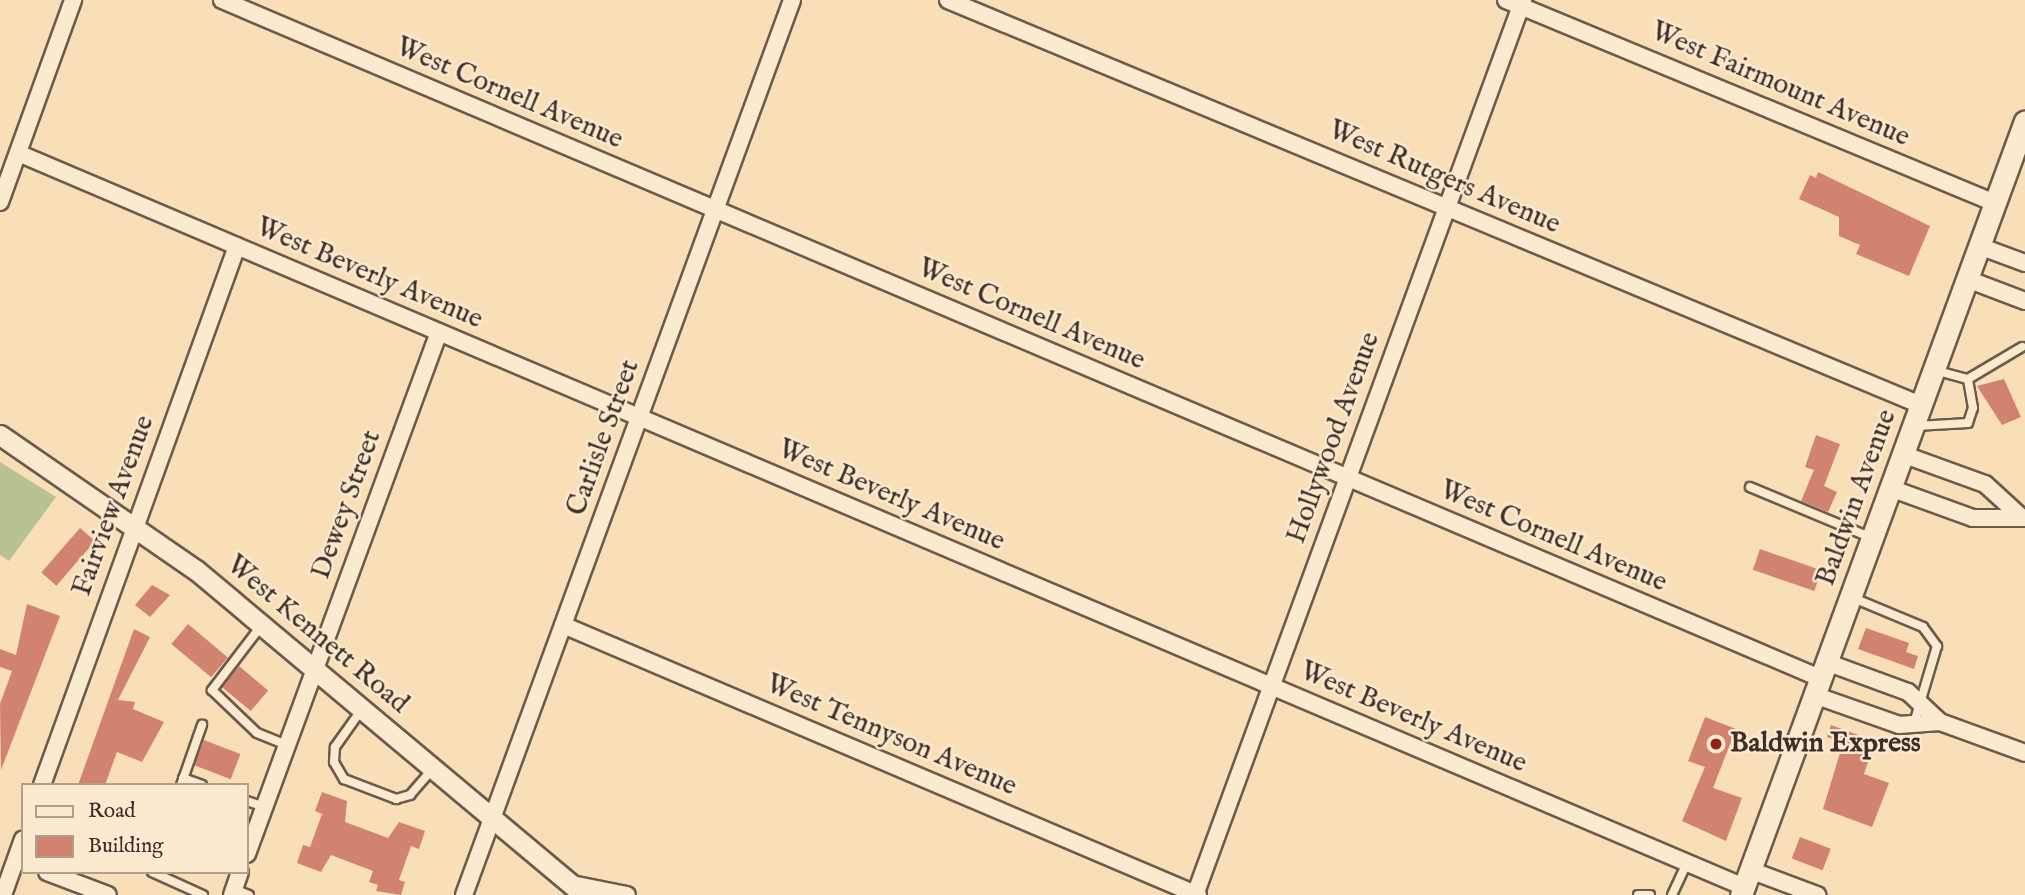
<!DOCTYPE html>
<style>
body{margin:0}
#map{position:relative;width:2025px;height:895px;overflow:hidden;background:#f9dfb7;font-family:"IM FELL English",serif}
div>[style]{position:absolute}
.green>*{inset:0;background:#b8c393}
.building>*{inset:0;background:#d18370;transform-origin:0 0}
.roads{filter:drop-shadow(2px 0 #6c5b4b) drop-shadow(-2px 0 #6c5b4b) drop-shadow(0 2px #6c5b4b) drop-shadow(0 -2px #6c5b4b)}
.service>*{height:8px;margin:-4px;padding:0 4px;transform-origin:4px;border-radius:4px;background:#fbead0}
.minor>*{height:16px;margin:-8px;padding:0 8px;transform-origin:8px;border-radius:8px;background:#fbead0}
.tertiary>*{height:19px;margin:-9.5px;padding:0 9.5px;transform-origin:9.5px;border-radius:9.5px;background:#fbead0}
.secondary>*{height:21px;margin:-10.5px;padding:0 10.5px;transform-origin:10.5px;border-radius:10.5px;background:#fbead0}
.dots>*{width:19px;height:19px;translate:-50% -50%;box-sizing:border-box;border:4px solid #fbead0;border-radius:50%}
span{translate:-50% -50%;white-space:nowrap;text-align:center;line-height:1.15;-webkit-text-stroke:5px #fbead0;paint-order:stroke}
.street-label{font-size:28px;color:#3d2f27}
.poi-label{font-size:28px;color:#3d2f27;font-weight:700}
.left{translate:0 -50%;text-align:left}
.legend{position:absolute;left:21px;top:783px;width:228px;height:91px;box-sizing:border-box;background:#fbead0;border:2px solid #af9f8c;margin:0;padding:9px 12px;list-style:none;font-size:21px;color:#3d2f27}
.legend li{display:flex;align-items:center;gap:14px;height:35px}
.legend b{width:35px;border:2px solid #af9f8c}
</style>
<div id="map">
<div class="green">
<div style="clip-path:polygon(0 462px,56px 497px,9px 561px,0 555px)"></div>
</div>
<div class="building">
<div style="clip-path:polygon(1818px 172px,1930px 226px,1909px 276px,1856px 254px,1860px 245px,1839px 236px,1839px 217px,1799px 199px,1810px 175px,1816px 178px)"></div>
<div style="clip-path:polygon(2004px 379px,2021px 417px,2002px 425px,1977px 386px)"></div>
<div style="clip-path:polygon(1816px 435px,1840px 444px,1824px 486px,1837px 492px,1828px 512px,1801px 501px,1814px 470px,1805px 467px)"></div>
<div style="left:80px;top:528px;width:20px;height:59px;rotate:41deg"></div>
<div style="left:1760px;top:549px;width:65px;height:22px;rotate:19deg"></div>
<div style="clip-path:polygon(152px 585px,170px 595px,150px 617px,135px 605px)"></div>
<div style="clip-path:polygon(27px 604px,60px 616px,1px 770px,0 704px,12px 671px,0 667px,0 649px,16px 655px)"></div>
<div style="left:188px;top:624px;width:52px;height:26px;rotate:40deg"></div>
<div style="clip-path:polygon(1866px 628px,1909px 643px,1906px 652px,1918px 656px,1914px 669px,1858px 649px)"></div>
<div style="clip-path:polygon(134px 629px,150px 637px,118px 700px,135px 702px,133px 709px,164px 722px,142px 762px,117px 752px,105px 785px,78px 785px)"></div>
<div style="left:239px;top:666px;width:38px;height:27px;rotate:40deg"></div>
<div style="clip-path:polygon(1705px 717px,1736px 729px,1713px 788px,1742px 798px,1726px 841px,1682px 821px,1705px 767px,1688px 761px)"></div>
<div style="clip-path:polygon(1831px 725px,1875px 741px,1864px 774px,1889px 783px,1872px 827px,1823px 809px,1843px 743px,1827px 737px)"></div>
<div style="left:204px;top:740px;width:39px;height:27px;rotate:21deg"></div>
<div style="clip-path:polygon(322px 792px,347px 801px,345px 822px,388px 838px,399px 822px,425px 831px,419px 849px,411px 846px,399px 880px,405px 882px,401px 895px,376px 891px,378px 885px,369px 882px,373px 871px,331px 855px,321px 872px,297px 863px,303px 845px,310px 847px,322px 814px,315px 811px)"></div>
<div style="left:1800px;top:837px;width:33px;height:23px;rotate:21deg"></div>
</div>
<div class="roads">
<div class="service">
<div style="left:1934px;top:370px;width:35px;rotate:15deg"></div>
<div style="left:1968px;top:379px;width:63px;rotate:-30.7deg"></div>
<div style="left:1916px;top:426px;width:52px;rotate:-3.3deg"></div>
<div style="left:1968px;top:423px;width:16px;rotate:-72deg"></div>
<div style="left:1973px;top:408px;width:29px;rotate:-100deg"></div>
<div style="left:1750px;top:487px;width:132px;rotate:22.7deg"></div>
<div style="left:1851px;top:597px;width:78px;rotate:22.6deg"></div>
<div style="left:1923px;top:627px;width:24px;rotate:54deg"></div>
<div style="left:1937px;top:646px;width:80px;rotate:106.6deg"></div>
<div style="left:261px;top:626px;width:81px;rotate:127.4deg"></div>
<div style="left:212px;top:690px;width:62px;rotate:43.7deg"></div>
<div style="left:257px;top:733px;width:32px;rotate:22deg"></div>
<div style="left:362px;top:709px;width:47px;rotate:125.4deg"></div>
<div style="left:335px;top:747px;width:15px;rotate:94deg"></div>
<div style="left:334px;top:762px;width:20px;rotate:60deg"></div>
<div style="left:344px;top:779px;width:56px;rotate:21deg"></div>
<div style="left:396px;top:799px;width:15px;rotate:-16deg"></div>
<div style="left:410px;top:795px;width:33px;rotate:-49deg"></div>
<div style="left:183px;top:778px;width:20px;rotate:20deg"></div>
<div style="left:181px;top:785px;width:64px;rotate:-70.7deg"></div>
<div style="left:247px;top:801px;width:18px;rotate:19deg"></div>
<div style="left:152px;top:872px;width:56px;rotate:24.3deg"></div>
<div style="left:234px;top:889px;width:16px;rotate:22deg"></div>
<div style="left:1638px;top:895px;width:12px"></div>
<div style="left:1672px;top:895px;width:35px;rotate:-65deg"></div>
</div>
<div class="minor">
<div style="left:222px;top:0;width:1736px;rotate:22.99deg"></div>
<div style="left:948px;top:0;width:1054px;rotate:22.6deg"></div>
<div style="left:1506px;top:0;width:529px;rotate:22.54deg"></div>
<div style="left:18px;top:153px;width:1876px;rotate:23.04deg"></div>
<div style="left:0;top:202px;width:215px;rotate:-70.1deg"></div>
<div style="left:1979px;top:246px;width:49px;rotate:20.3deg"></div>
<div style="left:1967px;top:279px;width:62px;rotate:20.8deg"></div>
<div style="left:1902px;top:454px;width:88px;rotate:19.9deg"></div>
<div style="left:1985px;top:484px;width:47px;rotate:42.4deg"></div>
<div style="left:1890px;top:488px;width:88px;rotate:19.9deg"></div>
<div style="left:1973px;top:518px;width:52px"></div>
<div style="left:563px;top:625px;width:690px;rotate:23.04deg"></div>
<div style="left:1826px;top:662px;width:87px;rotate:20.1deg"></div>
<div style="left:1908px;top:692px;width:44px;rotate:43.2deg"></div>
<div style="left:1940px;top:722px;width:90px;rotate:20deg"></div>
<div style="left:1814px;top:695px;width:90px;rotate:19.4deg"></div>
<div style="left:1899px;top:725px;width:41px;rotate:-4.2deg"></div>
<div style="left:42px;top:785px;width:573px;rotate:-70.11deg"></div>
<div style="left:247px;top:854px;width:556px;rotate:-69.81deg"></div>
<div style="left:1750px;top:870px;width:72px;rotate:20.5deg"></div>
<div style="left:47px;top:872px;width:65px;rotate:20.7deg"></div>
<div style="left:572px;top:884px;width:56px;rotate:11.3deg"></div>
<div style="left:3px;top:895px;width:59px;rotate:-70.3deg"></div>
<div style="left:232px;top:895px;width:24px;rotate:-71deg"></div>
<div style="left:464px;top:895px;width:953px;rotate:-69.87deg"></div>
<div style="left:1195px;top:895px;width:953px;rotate:-69.87deg"></div>
</div>
<div class="tertiary">
<div style="left:0;top:435px;width:238px;rotate:34.6deg"></div>
<div style="left:196px;top:570px;width:506px;rotate:39.95deg"></div>
</div>
<div class="secondary">
<div style="left:1741px;top:895px;width:824px;rotate:-69.85deg"></div>
</div>
</div>
<div class="dots">
<div style="left:1716px;top:744px;background:#8f2418"></div>
</div>
<div class="street-label">
<span style="left:1780px;top:85px;rotate:23deg">West Fairmount Avenue</span>
<span style="left:509px;top:94px;rotate:23deg">West Cornell Avenue</span>
<span style="left:1444px;top:178px;rotate:23deg">West Rutgers Avenue</span>
<span style="left:369px;top:274px;rotate:23deg">West Beverly Avenue</span>
<span style="left:1031px;top:315px;rotate:23deg">West Cornell Avenue</span>
<span style="left:604px;top:438px;rotate:-70deg">Carlisle Street</span>
<span style="left:1334px;top:438px;rotate:-70deg">Hollywood Avenue</span>
<span style="left:891px;top:496px;rotate:23deg">West Beverly Avenue</span>
<span style="left:1857px;top:498px;rotate:-70deg">Baldwin Avenue</span>
<span style="left:347px;top:505px;rotate:-70deg">Dewey Street</span>
<span style="left:114px;top:506px;rotate:-70deg">Fairview Avenue</span>
<span style="left:1553px;top:537px;rotate:23deg">West Cornell Avenue</span>
<span style="left:317px;top:635px;rotate:40deg">West Kennett Road</span>
<span style="left:1413px;top:718px;rotate:23deg">West Beverly Avenue</span>
<span style="left:891px;top:736px;rotate:23deg">West Tennyson Avenue</span>
</div>
<div class="poi-label">
<span class="left" style="left:1730px;top:744px">Baldwin Express</span>
</div>
<ul class="legend">
<li><b style="height:9px;background:#fbead0"></b>Road</li>
<li><b style="height:19px;background:#d18370"></b>Building</li>
</ul>
</div>
